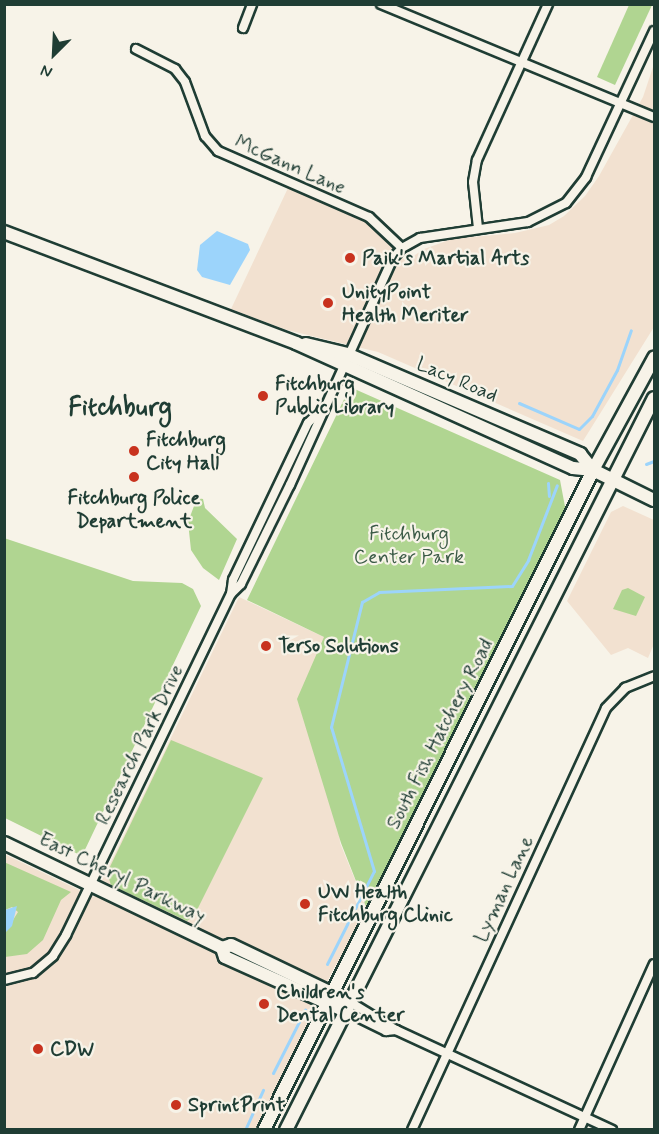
<!DOCTYPE html>
<style>
body{margin:0}
#map{position:relative;width:659px;height:1134px;overflow:hidden;background:#f7f3e8;font-family:Mynerve,sans-serif}
div>[style]{position:absolute}
.built>*{inset:0;background:#f2e1d0}
.green>*{inset:0;background:#b0d591}
.water>*{inset:0;background:#9cd4fb}
.stream>*{height:3px;margin:-1.5px;padding:0 1.5px;transform-origin:1.5px;border-radius:1.5px;background:#9cd4fb}
.roads{filter:drop-shadow(2px 0 #1f3d34) drop-shadow(-2px 0 #1f3d34) drop-shadow(0 2px #1f3d34) drop-shadow(0 -2px #1f3d34)}
.street>*{height:8px;margin:-4px;padding:0 4px;transform-origin:4px;border-radius:4px;background:#f7f3e8}
.secondary>*{height:12px;margin:-6px;padding:0 6px;transform-origin:6px;border-radius:6px;background:#f7f3e8}
.dots>*{width:16px;height:16px;translate:-50% -50%;box-sizing:border-box;border:3px solid #f7f3e8;border-radius:50%}
span{translate:-50% -50%;white-space:nowrap;text-align:center;line-height:1.15;-webkit-text-stroke:4.5px #f7f3e8;paint-order:stroke}
.street-label{font-size:20px;color:#1f3d34}
.poi-label{font-size:20px;color:#1f3d34;font-weight:700}
.left{translate:0 -50%;text-align:left}
.park-label{font-size:20px;color:#3c5b47}
.district-label{font-size:26px;color:#1f3d34;font-weight:700}
.frame{position:absolute;inset:0;border:6px solid #1f3d34;pointer-events:none}
.north{position:absolute;left:24px;top:24px;width:60px;height:60px;-webkit-text-stroke:4px #f7f3e8;paint-order:stroke;rotate:204deg;font-size:16px;font-weight:700;line-height:24px;text-align:center;color:#1f3d34}
.north::after{content:'';display:block;margin:auto;width:21px;height:27px;background:#1f3d34;clip-path:polygon(50% 0,100% 100%,50% 72%,0 100%)}
</style>
<div id="map">
<div class="built">
<div style="clip-path:polygon(654px 64px,654px 327px,583px 441px,378px 352px,287px 330px,231px 309px,288px 188px,366px 222px,406px 261px,424px 249px,452px 239px,515px 233px,549px 225px,564px 216px,585px 196px,599px 176px,643px 97px)"></div>
<div style="clip-path:polygon(623px 506px,654px 520px,654px 644px,648px 658px,628px 648px,611px 655px,567px 601px,611px 512px)"></div>
<div style="clip-path:polygon(239px 597px,324px 637px,340px 843px,367px 909px,356px 933px,334px 968px,256px 1129px,5px 1129px,4px 854px,94px 897px)"></div>
</div>
<div class="green">
<div style="clip-path:polygon(629px 5px,652px 5px,615px 85px,597px 77px)"></div>
<div style="clip-path:polygon(350px 387px,560px 480px,566px 512px,367px 909px,341px 843px,297px 699px,324px 637px,247px 600px)"></div>
<div style="clip-path:polygon(197px 498px,203px 499px,205px 508px,237px 539px,219px 580px,203px 568px,191px 550px,188px 522px)"></div>
<div style="clip-path:polygon(4px 538px,133px 581px,182px 583px,193px 589px,201px 606px,82px 856px,5px 818px)"></div>
<div style="clip-path:polygon(628px 588px,645px 597px,636px 616px,613px 609px,622px 590px)"></div>
<div style="clip-path:polygon(171px 740px,263px 778px,194px 916px,187px 921px,111px 885px,107px 873px)"></div>
<div style="clip-path:polygon(4px 862px,71px 892px,61px 900px,43px 940px,27px 954px,5px 957px,5px 933px,18px 912px,12px 907px,5px 910px)"></div>
</div>
<div class="water">
<div style="clip-path:polygon(217px 231px,248px 244px,250px 250px,230px 285px,202px 277px,197px 270px,200px 245px)"></div>
<div style="clip-path:polygon(17px 906px,12px 926px,5px 933px,5px 910px)"></div>
</div>
<div class="stream">
<div style="left:519px;top:403px;width:65px;rotate:23.4deg"></div>
<div style="left:579px;top:429px;width:18px;rotate:-45deg"></div>
<div style="left:592px;top:416px;width:52px;rotate:-61.5deg"></div>
<div style="left:617px;top:370px;width:42px;rotate:-70.7deg"></div>
<div style="left:646px;top:464px;width:9px;rotate:-21deg"></div>
<div style="left:548px;top:483px;width:13px;rotate:86deg"></div>
<div style="left:327px;top:964px;width:104px;rotate:-63.2deg"></div>
<div style="left:374px;top:871px;width:150px;rotate:-106.6deg"></div>
<div style="left:331px;top:727px;width:129px;rotate:-76.1deg"></div>
<div style="left:362px;top:602px;width:20px;rotate:-30deg"></div>
<div style="left:379px;top:592px;width:133px;rotate:-2.6deg"></div>
<div style="left:512px;top:586px;width:31px;rotate:-58deg"></div>
<div style="left:528px;top:560px;width:80px;rotate:-68.9deg"></div>
<div style="left:273px;top:1073px;width:71px;rotate:-63.1deg"></div>
<div style="left:245px;top:1130px;width:44px;rotate:-65.8deg"></div>
</div>
<div class="roads">
<div class="street">
<div style="left:381px;top:4px;width:295px;rotate:22.5deg"></div>
<div style="left:243px;top:28px;width:26px;rotate:-69deg"></div>
<div style="left:136px;top:49px;width:44px;rotate:27.1deg"></div>
<div style="left:175px;top:69px;width:16px;rotate:52deg"></div>
<div style="left:185px;top:82px;width:58px;rotate:69.7deg"></div>
<div style="left:205px;top:136px;width:20px;rotate:49deg"></div>
<div style="left:218px;top:151px;width:165px;rotate:23.6deg"></div>
<div style="left:369px;top:217px;width:45px;rotate:43.2deg"></div>
<div style="left:478px;top:228px;width:46px;rotate:-96.2deg"></div>
<div style="left:473px;top:182px;width:22px;rotate:-80deg"></div>
<div style="left:477px;top:160px;width:171px;rotate:-65.5deg"></div>
<div style="left:231px;top:594px;width:14px;rotate:-82deg"></div>
<div style="left:233px;top:580px;width:174px;rotate:-64.5deg"></div>
<div style="left:308px;top:423px;width:18px;rotate:-45deg"></div>
<div style="left:4px;top:980px;width:30px;rotate:-14deg"></div>
<div style="left:33px;top:973px;width:26px;rotate:-40deg"></div>
<div style="left:53px;top:956px;width:25px;rotate:-58deg"></div>
<div style="left:66px;top:935px;width:379px;rotate:-64.2deg"></div>
<div style="left:231px;top:594px;width:14px;rotate:-45deg"></div>
<div style="left:241px;top:584px;width:110px;rotate:-63.7deg"></div>
<div style="left:290px;top:485px;width:249px;rotate:-65.6deg"></div>
<div style="left:393px;top:258px;width:13px;rotate:-48deg"></div>
<div style="left:402px;top:248px;width:21px;rotate:-29deg"></div>
<div style="left:420px;top:238px;width:109px;rotate:-8.4deg"></div>
<div style="left:528px;top:222px;width:42px;rotate:-26.6deg"></div>
<div style="left:566px;top:203px;width:33px;rotate:-52deg"></div>
<div style="left:586px;top:177px;width:161px;rotate:-65deg"></div>
<div style="left:350px;top:1002px;width:54px;rotate:31.3deg"></div>
<div style="left:396px;top:1030px;width:238px;rotate:24.8deg"></div>
<div style="left:345px;top:1011px;width:46px;rotate:26deg"></div>
<div style="left:386px;top:1031px;width:10px;rotate:-6deg"></div>
<div style="left:412px;top:1130px;width:464px;rotate:-65.3deg"></div>
<div style="left:606px;top:708px;width:28px;rotate:-46deg"></div>
<div style="left:625px;top:688px;width:31px;rotate:-22deg"></div>
<div style="left:579px;top:1130px;width:182px;rotate:-65.7deg"></div>
</div>
<div class="secondary">
<div style="left:4px;top:232px;width:312px;rotate:20.8deg"></div>
<div style="left:296px;top:343px;width:304px;rotate:24.3deg"></div>
<div style="left:573px;top:468px;width:20px;rotate:6deg"></div>
<div style="left:593px;top:470px;width:68px;rotate:26.2deg"></div>
<div style="left:306px;top:344px;width:42px;rotate:13.7deg"></div>
<div style="left:347px;top:354px;width:254px;rotate:23.2deg"></div>
<div style="left:580px;top:454px;width:21px;rotate:51deg"></div>
<div style="left:4px;top:843px;width:242px;rotate:25.7deg"></div>
<div style="left:222px;top:948px;width:9px;rotate:72deg"></div>
<div style="left:225px;top:957px;width:132px;rotate:24.2deg"></div>
<div style="left:222px;top:948px;width:9px;rotate:-18deg"></div>
<div style="left:231px;top:945px;width:132px;rotate:25.6deg"></div>
<div style="left:264px;top:1130px;width:737px;rotate:-63.5deg"></div>
<div style="left:593px;top:470px;width:128px;rotate:-61.4deg"></div>
<div style="left:286px;top:1130px;width:819px;rotate:-63.31deg"></div>
</div>
</div>
<div class="dots">
<div style="left:350px;top:258px;background:#c8321e"></div>
<div style="left:328px;top:303px;background:#c8321e"></div>
<div style="left:263px;top:396px;background:#c8321e"></div>
<div style="left:134px;top:451px;background:#c8321e"></div>
<div style="left:134px;top:477px;background:#c8321e"></div>
<div style="left:266px;top:646px;background:#c8321e"></div>
<div style="left:305px;top:904px;background:#c8321e"></div>
<div style="left:264px;top:1004px;background:#c8321e"></div>
<div style="left:38px;top:1049px;background:#c8321e"></div>
<div style="left:176px;top:1105px;background:#c8321e"></div>
</div>
<div class="street-label">
<span style="left:290px;top:165px;rotate:24deg">McGann Lane</span>
<span style="left:457px;top:380px;rotate:23deg">Lacy Road</span>
<span style="left:440px;top:734px;rotate:-63deg">South Fish Hatchery Road</span>
<span style="left:140px;top:745px;rotate:-64deg">Research Park Drive</span>
<span style="left:122px;top:878px;rotate:26deg">East Cheryl Parkway</span>
<span style="left:504px;top:889px;rotate:-65deg">Lyman Lane</span>
</div>
<div class="poi-label">
<span class="left" style="left:362px;top:258px">Paik's Martial Arts</span>
<span class="left" style="left:342px;top:304px">UnityPoint<br>Health Meriter</span>
<span class="left" style="left:275px;top:396px">Fitchburg<br>Public Library</span>
<span class="left" style="left:146px;top:452px">Fitchburg<br>City Hall</span>
<span style="left:134px;top:510px">Fitchburg Police<br>Department</span>
<span class="left" style="left:278px;top:646px">Terso Solutions</span>
<span class="left" style="left:318px;top:904px">UW Health<br>Fitchburg Clinic</span>
<span class="left" style="left:276px;top:1004px">Children's<br>Dental Center</span>
<span class="left" style="left:50px;top:1049px">CDW</span>
<span class="left" style="left:188px;top:1105px">SprintPrint</span>
</div>
<div class="park-label">
<span style="left:409px;top:546px">Fitchburg<br>Center Park</span>
</div>
<div class="district-label">
<span style="left:120px;top:409px">Fitchburg</span>
</div>
<div class="frame"></div>
<div class="north">N</div>
</div>
